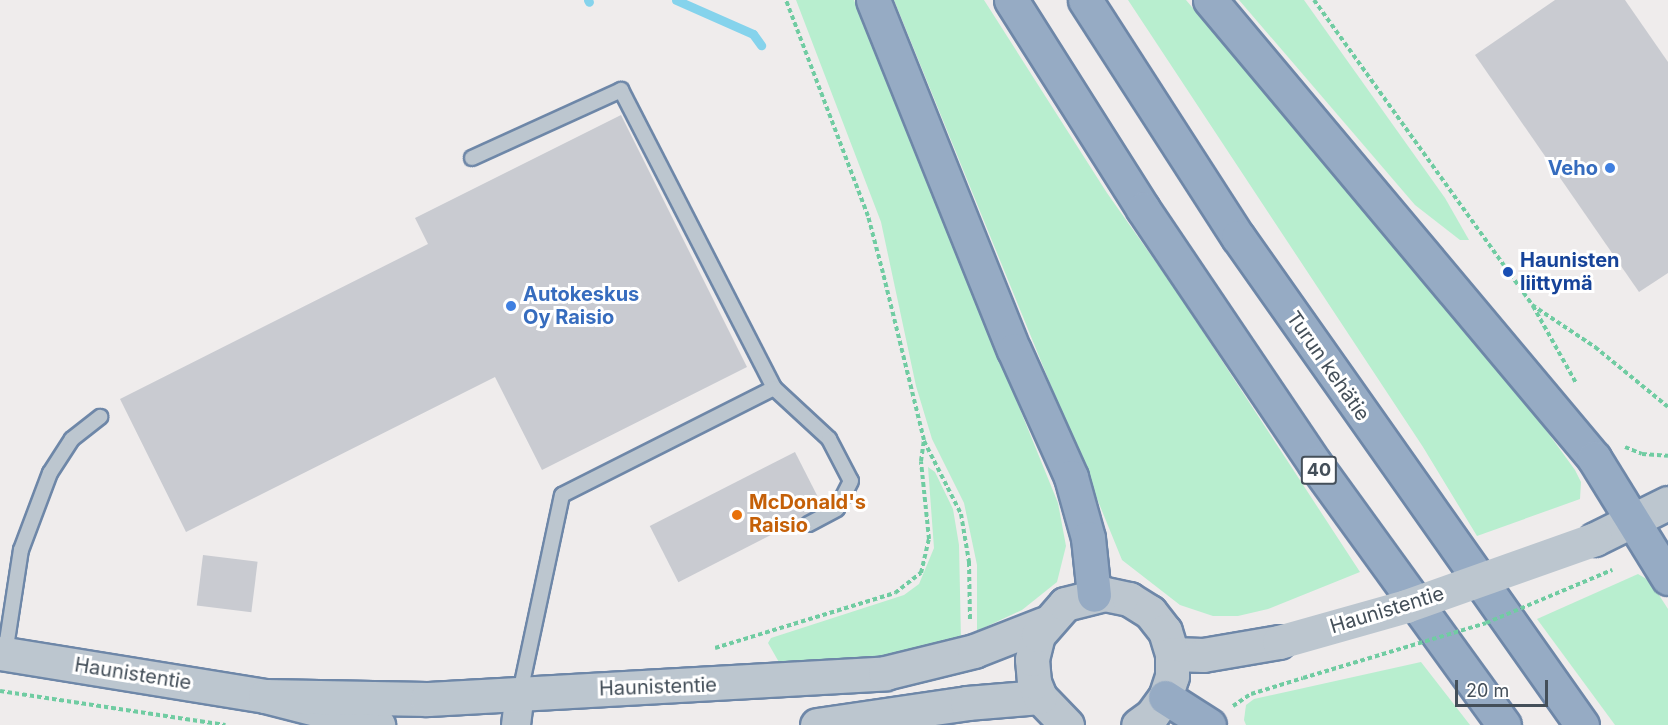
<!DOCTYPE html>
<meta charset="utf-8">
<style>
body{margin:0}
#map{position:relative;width:1668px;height:725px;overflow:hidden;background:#efecec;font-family:Inter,sans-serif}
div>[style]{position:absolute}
.green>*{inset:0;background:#b8eecf}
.stream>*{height:9px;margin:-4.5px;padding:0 4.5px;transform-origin:4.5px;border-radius:4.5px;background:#85d3ec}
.building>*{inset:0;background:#c9cbd1;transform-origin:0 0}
.path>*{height:4px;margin-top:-2px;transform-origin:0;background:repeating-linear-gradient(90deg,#70cca2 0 4.5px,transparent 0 7.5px)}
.roads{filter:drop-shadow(2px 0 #6e87a8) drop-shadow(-2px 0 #6e87a8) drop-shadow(0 2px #6e87a8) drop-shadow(0 -2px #6e87a8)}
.service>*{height:14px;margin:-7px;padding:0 7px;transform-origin:7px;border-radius:7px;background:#bcc6cf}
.minor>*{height:28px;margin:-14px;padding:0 14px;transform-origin:14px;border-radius:14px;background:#bcc6cf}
.tertiary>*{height:33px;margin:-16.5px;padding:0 16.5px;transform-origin:16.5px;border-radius:16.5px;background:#bcc6cf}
.trunk>*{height:33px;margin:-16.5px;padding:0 16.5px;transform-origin:16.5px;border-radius:16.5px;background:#96abc4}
.path-bridge>*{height:4px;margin-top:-2px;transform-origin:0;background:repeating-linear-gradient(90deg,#70cca2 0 4.5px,transparent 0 7.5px)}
.tertiary-bridge>*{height:33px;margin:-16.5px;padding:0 16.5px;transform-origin:16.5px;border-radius:16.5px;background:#bcc6cf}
.dots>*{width:16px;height:16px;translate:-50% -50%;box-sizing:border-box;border:3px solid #fff;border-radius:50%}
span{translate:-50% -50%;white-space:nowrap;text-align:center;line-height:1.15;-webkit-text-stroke:6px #fff;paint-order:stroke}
.shield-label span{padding:2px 4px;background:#fff;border:2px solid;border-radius:4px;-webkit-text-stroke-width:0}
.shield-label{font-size:18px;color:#444f59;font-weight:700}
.shop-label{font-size:20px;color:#366cbe;font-weight:700}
.right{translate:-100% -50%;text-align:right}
.left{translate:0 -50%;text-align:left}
.transit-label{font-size:20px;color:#164399;font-weight:700}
.street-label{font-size:20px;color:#444f59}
.food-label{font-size:20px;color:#c56008;font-weight:700}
.scale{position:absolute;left:1455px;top:680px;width:93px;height:27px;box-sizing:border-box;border:3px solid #444f59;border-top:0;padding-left:8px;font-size:18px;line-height:21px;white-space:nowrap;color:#444f59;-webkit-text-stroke:4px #fff;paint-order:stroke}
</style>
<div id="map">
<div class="green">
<div style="clip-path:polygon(796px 0,854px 0,1058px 503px,1066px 546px,1057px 582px,1022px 610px,977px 631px,977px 565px,964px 503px,932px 439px,916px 386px,881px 222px)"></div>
<div style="clip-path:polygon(894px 0,984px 0,1107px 193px,1177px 292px,1360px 572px,1268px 609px,1238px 616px,1213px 616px,1180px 605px,1122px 560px)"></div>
<div style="clip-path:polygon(1128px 0,1186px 0,1522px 397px,1575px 470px,1581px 482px,1580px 499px,1477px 536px,1423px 447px)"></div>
<div style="clip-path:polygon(1239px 0,1304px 0,1445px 198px,1469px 240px,1460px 240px,1415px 205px)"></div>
<div style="clip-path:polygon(928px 467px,935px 472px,953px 509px,959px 545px,961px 639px,928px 654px,780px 664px,768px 643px,771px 638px,904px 595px,919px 584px,934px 548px)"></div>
<div style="clip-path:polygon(1638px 574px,1650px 581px,1668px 609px,1668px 725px,1615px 725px,1537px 619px)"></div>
<div style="clip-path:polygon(1421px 662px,1470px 725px,1246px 725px,1244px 720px,1246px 705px,1254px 699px)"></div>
</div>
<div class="stream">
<div style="left:588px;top:0;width:2px;rotate:63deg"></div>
<div style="left:676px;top:0;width:84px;rotate:23.8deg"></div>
<div style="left:753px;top:34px;width:14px;rotate:54deg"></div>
</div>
<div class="building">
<div style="clip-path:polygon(1555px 0,1625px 0,1668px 62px,1668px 273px,1639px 292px,1475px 55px)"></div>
<div style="clip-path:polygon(621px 115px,747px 367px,542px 470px,495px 377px,186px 532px,120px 399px,428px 244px,415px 218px)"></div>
<div style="left:795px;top:452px;width:63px;height:163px;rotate:63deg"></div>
<div style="left:203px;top:555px;width:55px;height:51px;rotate:7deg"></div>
</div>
<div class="path">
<div style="left:1314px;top:0;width:375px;rotate:54.4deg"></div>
<div style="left:1532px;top:305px;width:76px;rotate:33.7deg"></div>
<div style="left:1595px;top:347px;width:94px;rotate:39.4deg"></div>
<div style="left:1533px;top:306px;width:88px;rotate:60.8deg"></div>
<div style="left:924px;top:441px;width:82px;rotate:63.1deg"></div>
<div style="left:961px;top:514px;width:49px;rotate:80.5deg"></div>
<div style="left:969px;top:562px;width:57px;rotate:89deg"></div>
<div style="left:1625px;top:447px;width:18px;rotate:22deg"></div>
<div style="left:1642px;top:454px;width:26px;rotate:4deg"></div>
<div style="left:715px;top:648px;width:188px;rotate:-17deg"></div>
<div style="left:895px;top:593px;width:33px;rotate:-38deg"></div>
<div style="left:921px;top:573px;width:35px;rotate:-77deg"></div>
<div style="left:929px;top:539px;width:78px;rotate:-95.9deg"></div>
<div style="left:921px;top:461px;width:21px;rotate:-82deg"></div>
<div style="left:924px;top:440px;width:172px;rotate:-103.8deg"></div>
<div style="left:883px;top:273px;width:59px;rotate:-104.7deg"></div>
<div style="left:868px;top:216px;width:231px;rotate:-110.8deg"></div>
<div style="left:0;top:691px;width:228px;rotate:8.6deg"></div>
<div style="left:1233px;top:706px;width:22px;rotate:-34deg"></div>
<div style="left:1251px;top:694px;width:54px;rotate:-17.1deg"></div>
</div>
<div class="roads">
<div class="service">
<div style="left:472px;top:158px;width:164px;rotate:-24.5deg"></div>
<div style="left:621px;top:90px;width:335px;rotate:62.8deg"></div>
<div style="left:774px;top:388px;width:237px;rotate:153.2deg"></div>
<div style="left:562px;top:495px;width:202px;rotate:102deg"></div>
<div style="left:774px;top:388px;width:75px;rotate:42.8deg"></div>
<div style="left:829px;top:439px;width:47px;rotate:62.4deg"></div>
<div style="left:851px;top:481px;width:31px;rotate:117deg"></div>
<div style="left:837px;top:509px;width:32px;rotate:152deg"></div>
<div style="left:5px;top:654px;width:105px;rotate:-81.3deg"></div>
<div style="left:21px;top:550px;width:82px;rotate:-69.4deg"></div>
<div style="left:50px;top:473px;width:40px;rotate:-57.1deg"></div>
<div style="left:72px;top:439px;width:36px;rotate:-38deg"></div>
</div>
<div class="minor">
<div style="left:516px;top:725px;width:32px;rotate:-83deg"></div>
</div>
<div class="tertiary">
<div style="left:1595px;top:539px;width:81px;rotate:-26.3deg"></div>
<div style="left:0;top:653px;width:268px;rotate:9.2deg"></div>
<div style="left:265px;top:696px;width:117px;rotate:14.4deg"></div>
<div style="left:1172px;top:654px;width:31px;rotate:2deg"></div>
<div style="left:1203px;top:655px;width:77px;rotate:-9.7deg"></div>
<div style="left:265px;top:696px;width:162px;rotate:1.1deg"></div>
<div style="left:427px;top:699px;width:459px;rotate:-3.2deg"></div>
<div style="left:885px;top:673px;width:92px;rotate:-13.9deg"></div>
<div style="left:974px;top:651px;width:74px;rotate:-21.4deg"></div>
<div style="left:817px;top:725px;width:152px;rotate:-8.3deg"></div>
<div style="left:967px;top:703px;width:73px;rotate:-4.7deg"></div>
<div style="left:1067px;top:725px;width:39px;rotate:-134deg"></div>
<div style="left:1040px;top:697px;width:16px;rotate:-112deg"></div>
<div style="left:1034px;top:682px;width:23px;rotate:-95deg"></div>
<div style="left:1032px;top:659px;width:25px;rotate:-76deg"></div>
<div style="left:1038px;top:635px;width:41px;rotate:-48.9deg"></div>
<div style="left:1065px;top:604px;width:41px;rotate:-14deg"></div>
<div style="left:1105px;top:594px;width:25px;rotate:12deg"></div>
<div style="left:1129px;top:599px;width:25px;rotate:32deg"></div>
<div style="left:1150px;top:612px;width:24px;rotate:52deg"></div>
<div style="left:1165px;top:631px;width:24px;rotate:73deg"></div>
<div style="left:1172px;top:654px;width:22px;rotate:90deg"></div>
<div style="left:1172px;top:676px;width:22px;rotate:108deg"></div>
<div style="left:1165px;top:697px;width:22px;rotate:126deg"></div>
<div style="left:1152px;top:715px;width:17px;rotate:144deg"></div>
</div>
<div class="trunk">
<div style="left:873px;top:0;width:377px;rotate:68.1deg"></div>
<div style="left:1014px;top:350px;width:139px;rotate:65.8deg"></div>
<div style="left:1071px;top:477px;width:63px;rotate:74.4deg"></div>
<div style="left:1088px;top:538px;width:57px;rotate:84deg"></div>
<div style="left:1011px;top:0;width:247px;rotate:57.7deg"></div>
<div style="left:1143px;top:209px;width:308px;rotate:56deg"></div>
<div style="left:1315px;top:464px;width:322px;rotate:54.1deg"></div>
<div style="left:1085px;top:0;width:282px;rotate:57.2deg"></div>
<div style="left:1238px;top:237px;width:597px;rotate:54.82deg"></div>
<div style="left:1210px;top:0;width:598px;rotate:50.02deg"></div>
<div style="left:1594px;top:458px;width:141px;rotate:58.3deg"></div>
<div style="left:1165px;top:697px;width:52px;rotate:32.5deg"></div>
</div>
</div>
<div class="path-bridge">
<div style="left:1303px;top:678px;width:191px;rotate:-16.7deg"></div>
<div style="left:1486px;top:623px;width:137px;rotate:-22.8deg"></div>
</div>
<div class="tertiary-bridge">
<div style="left:1279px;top:642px;width:132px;rotate:-15.8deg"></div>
<div style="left:1406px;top:606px;width:201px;rotate:-19.5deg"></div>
</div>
<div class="dots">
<div style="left:1610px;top:168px;background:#3f7fe0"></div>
<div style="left:1508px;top:272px;background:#1a4fb4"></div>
<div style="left:511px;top:306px;background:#3f7fe0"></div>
<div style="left:737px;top:515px;background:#e8710a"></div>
</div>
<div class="shield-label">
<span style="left:1319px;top:470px">40</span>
</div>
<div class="shop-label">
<span class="right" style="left:1598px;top:168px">Veho</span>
<span class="left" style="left:523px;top:306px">Autokeskus<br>Oy Raisio</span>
</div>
<div class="transit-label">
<span class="left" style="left:1520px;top:272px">Haunisten<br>liittymä</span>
</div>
<div class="street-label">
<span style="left:1328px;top:366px;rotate:55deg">Turun kehätie</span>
<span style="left:1387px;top:610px;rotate:-17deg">Haunistentie</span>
<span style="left:133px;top:674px;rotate:9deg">Haunistentie</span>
<span style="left:658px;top:687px;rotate:-2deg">Haunistentie</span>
</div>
<div class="food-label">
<span class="left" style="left:749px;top:514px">McDonald's<br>Raisio</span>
</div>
<div class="scale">20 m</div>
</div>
